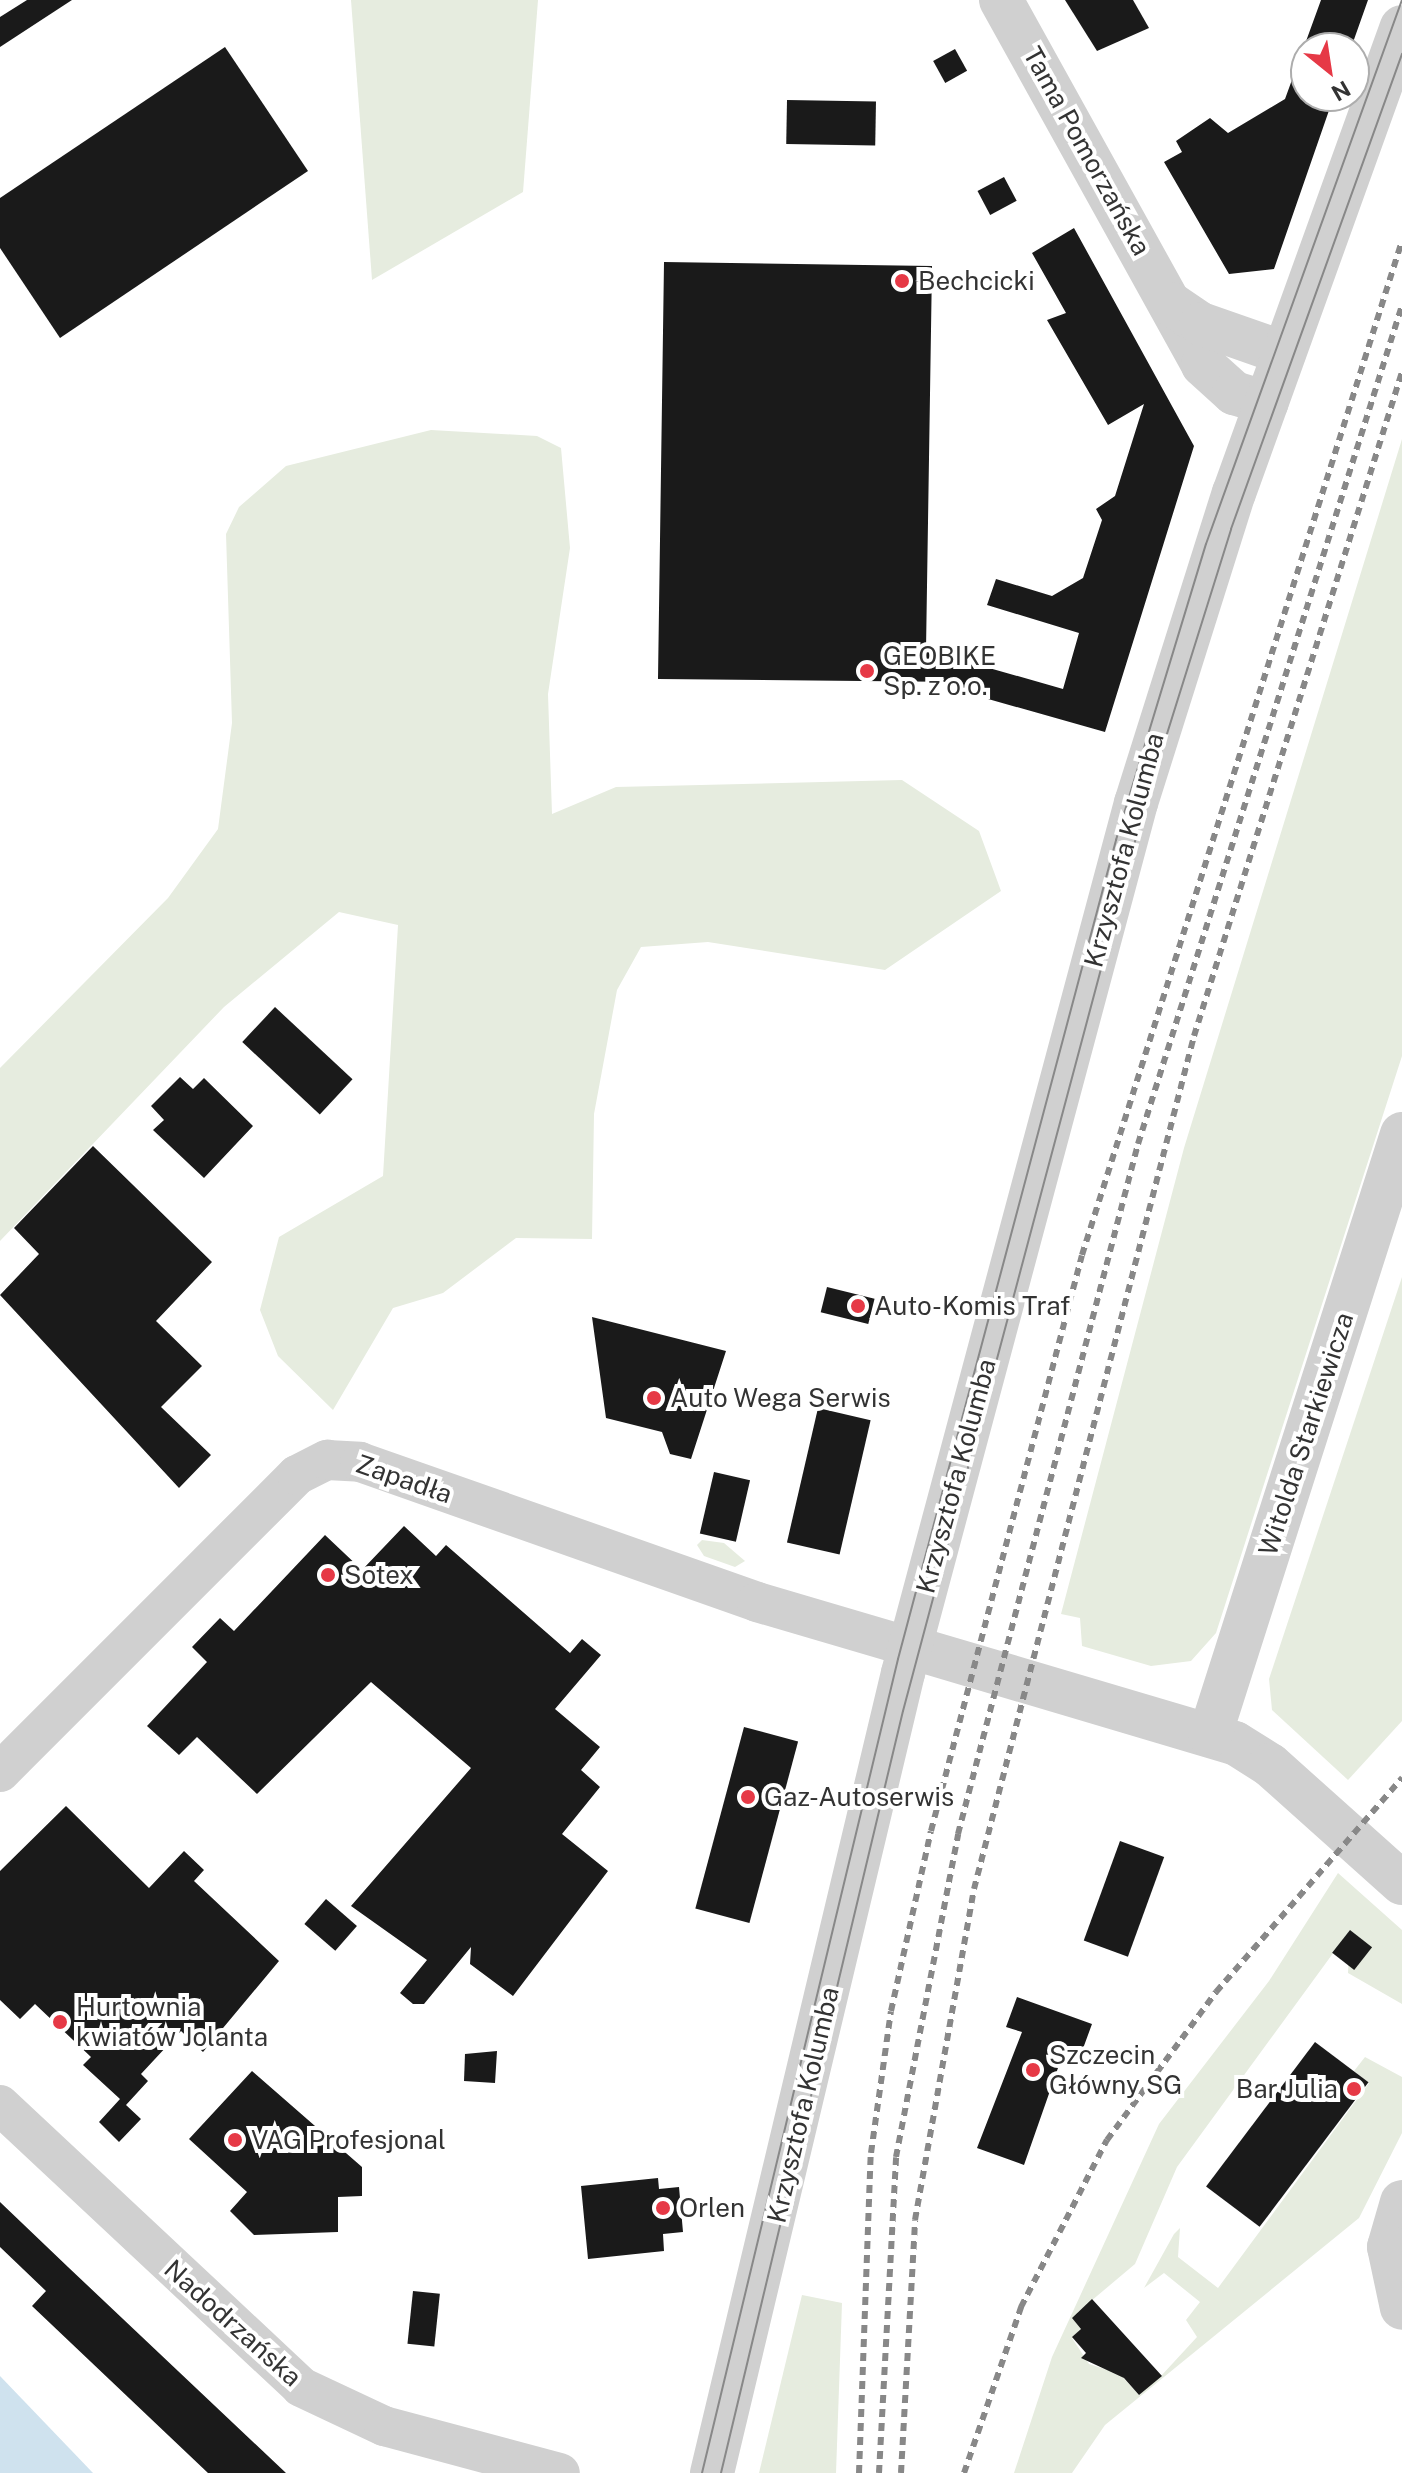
<!DOCTYPE html>
<meta charset="utf-8">
<style>
body{margin:0}
#map{position:relative;width:1402px;height:2473px;overflow:hidden;background:#fff;font-family:"Public Sans",sans-serif}
div>[style]{position:absolute}
.green>*{inset:0;background:#e6ecdf}
.water>*{inset:0;background:#cfe2ee}
.building>*{inset:0;background:#1a1a1a;transform-origin:0 0}
.minor>*{height:40px;margin:-20px;padding:0 20px;transform-origin:20px;border-radius:20px;background:#d0d0d0}
.tertiary>*{height:44px;margin:-22px;padding:0 22px;transform-origin:22px;border-radius:22px;background:#d0d0d0}
.tram>*{height:2px;margin:-1px;padding:0 1px;transform-origin:1px;border-radius:1px;background:#888}
.rail>*{height:6px;margin-top:-3px;transform-origin:0;background:repeating-linear-gradient(90deg,#888 0 8px,transparent 0 14px)}
.dots>*{width:22px;height:22px;translate:-50% -50%;box-sizing:border-box;border:4px solid #fff;border-radius:50%}
span{translate:-50% -50%;white-space:nowrap;text-align:center;line-height:1.15;-webkit-text-stroke:8px #fff;paint-order:stroke}
.street-label{font-size:26px;color:#333}
.poi-label{font-size:26px;color:#333}
.left{translate:0 -50%;text-align:left}
.right{translate:-100% -50%;text-align:right}
.north{position:absolute;left:1290px;top:32px;width:80px;height:80px;box-sizing:border-box;background:#fff;border:2px solid #adadad;border-radius:50%;rotate:150deg;font-size:22px;font-weight:700;line-height:32px;text-align:center;color:#333}
.north::after{content:'';display:block;margin:auto;width:28px;height:36px;background:#e63946;clip-path:polygon(50% 0,100% 100%,50% 72%,0 100%)}
</style>
<div id="map">
<div class="green">
<div style="clip-path:polygon(351px 0,538px 0,523px 192px,372px 280px)"></div>
<div style="clip-path:polygon(431px 430px,537px 436px,561px 448px,570px 548px,548px 694px,552px 814px,616px 787px,902px 780px,979px 831px,1001px 891px,885px 970px,708px 942px,641px 947px,617px 990px,594px 1114px,592px 1239px,516px 1238px,443px 1293px,393px 1308px,333px 1410px,278px 1356px,260px 1310px,279px 1237px,383px 1176px,398px 925px,339px 912px,224px 1007px,0 1241px,0 1068px,168px 898px,218px 829px,232px 723px,226px 534px,239px 507px,286px 466px)"></div>
<div style="clip-path:polygon(1402px 439px,1402px 1056px,1216px 1633px,1191px 1661px,1151px 1666px,1082px 1646px,1080px 1618px,1061px 1614px,1184px 1148px)"></div>
<div style="clip-path:polygon(1402px 1277px,1402px 1721px,1348px 1780px,1272px 1710px,1269px 1679px)"></div>
<div style="clip-path:polygon(702px 1540px,724px 1543px,745px 1561px,735px 1567px,704px 1556px,697px 1545px)"></div>
<div style="clip-path:polygon(1338px 1873px,1402px 1930px,1402px 2004px,1348px 1973px,1350px 1930px,1177px 2167px,1135px 2264px,1078px 2312px,1074px 2320px,1081px 2329px,1072px 2338px,1089px 2364px,1120px 2374px,1139px 2395px,1161px 2376px,1197px 2337px,1186px 2320px,1200px 2302px,1164px 2273px,1144px 2288px,1174px 2234px,1180px 2228px,1178px 2257px,1218px 2288px,1369px 2083px,1354px 2071px,1365px 2057px,1402px 2077px,1402px 2133px,1359px 2218px,1105px 2425px,1072px 2473px,1014px 2473px,1052px 2357px,1159px 2124px,1269px 1981px)"></div>
<div style="clip-path:polygon(802px 2295px,842px 2303px,836px 2473px,759px 2473px)"></div>
</div>
<div class="water">
<div style="clip-path:polygon(0 2376px,93px 2473px,0 2473px)"></div>
</div>
<div class="building">
<div style="clip-path:polygon(27px 0,72px 0,0 47px,0 17px)"></div>
<div style="clip-path:polygon(1065px 0,1133px 0,1149px 28px,1097px 51px)"></div>
<div style="clip-path:polygon(1321px 0,1368px 0,1351px 48px,1306px 48px,1306px 96px,1334px 96px,1274px 269px,1229px 274px,1164px 162px,1182px 152px,1176px 141px,1210px 118px,1228px 133px,1285px 99px)"></div>
<div style="clip-path:polygon(225px 47px,308px 171px,60px 338px,0 248px,0 198px)"></div>
<div style="left:955px;top:49px;width:25px;height:25px;rotate:61deg"></div>
<div style="left:787px;top:100px;width:89px;height:44px;rotate:1deg"></div>
<div style="left:1004px;top:177px;width:27px;height:30px;rotate:62deg"></div>
<div style="clip-path:polygon(1074px 228px,1194px 446px,1105px 732px,960px 691px,962px 682px,658px 679px,664px 262px,932px 266px,926px 650px,1063px 689px,1079px 633px,987px 605px,996px 579px,1052px 596px,1083px 578px,1102px 520px,1096px 509px,1115px 496px,1144px 404px,1108px 425px,1047px 320px,1066px 313px,1032px 253px)"></div>
<div style="left:275px;top:1007px;width:106px;height:48px;rotate:43deg"></div>
<div style="clip-path:polygon(180px 1077px,193px 1089px,204px 1078px,253px 1126px,204px 1178px,153px 1130px,164px 1120px,151px 1106px)"></div>
<div style="clip-path:polygon(93px 1146px,212px 1262px,156px 1321px,202px 1366px,161px 1407px,211px 1455px,179px 1488px,0 1295px,39px 1254px,14px 1228px)"></div>
<div style="left:827px;top:1287px;width:49px;height:26px;rotate:14deg"></div>
<div style="clip-path:polygon(592px 1317px,726px 1351px,691px 1459px,670px 1454px,662px 1432px,606px 1418px)"></div>
<div style="left:818px;top:1408px;width:54px;height:138px;rotate:13deg"></div>
<div style="left:714px;top:1472px;width:37px;height:63px;rotate:13deg"></div>
<div style="clip-path:polygon(404px 1526px,436px 1556px,446px 1545px,570px 1653px,582px 1639px,601px 1655px,555px 1709px,600px 1747px,581px 1770px,600px 1787px,562px 1834px,608px 1871px,513px 1996px,470px 1964px,471px 1947px,424px 2004px,413px 2004px,400px 1993px,427px 1960px,351px 1906px,471px 1768px,371px 1682px,257px 1794px,197px 1737px,179px 1755px,147px 1726px,207px 1662px,192px 1647px,220px 1618px,234px 1631px,325px 1535px,362px 1570px)"></div>
<div style="left:744px;top:1727px;width:56px;height:188px;rotate:15deg"></div>
<div style="clip-path:polygon(66px 1806px,149px 1888px,184px 1851px,204px 1870px,194px 1881px,279px 1961px,203px 2052px,181px 2031px,141px 2074px,148px 2081px,126px 2105px,141px 2119px,119px 2142px,99px 2122px,120px 2099px,83px 2065px,91px 2057px,35px 2004px,20px 2019px,0 2000px,0 1871px)"></div>
<div style="left:1120px;top:1841px;width:47px;height:106px;rotate:20deg"></div>
<div style="left:326px;top:1899px;width:41px;height:33px;rotate:41deg"></div>
<div style="left:1350px;top:1930px;width:28px;height:29px;rotate:38deg"></div>
<div style="clip-path:polygon(1017px 1997px,1092px 2024px,1081px 2054px,1065px 2048px,1024px 2165px,977px 2148px,1022px 2032px,1006px 2027px)"></div>
<div style="left:1315px;top:2042px;width:67px;height:181px;rotate:37deg"></div>
<div style="clip-path:polygon(497px 2051px,495px 2083px,464px 2081px,465px 2054px)"></div>
<div style="clip-path:polygon(252px 2071px,362px 2167px,362px 2196px,338px 2197px,338px 2232px,254px 2235px,230px 2211px,247px 2192px,189px 2139px)"></div>
<div style="clip-path:polygon(658px 2178px,659px 2189px,679px 2187px,683px 2232px,663px 2234px,664px 2251px,588px 2259px,581px 2186px)"></div>
<div style="clip-path:polygon(0 2202px,68px 2267px,286px 2473px,208px 2473px,32px 2306px,46px 2291px,0 2247px)"></div>
<div style="left:413px;top:2291px;width:27px;height:53px;rotate:6deg"></div>
<div style="clip-path:polygon(1092px 2299px,1162px 2376px,1139px 2395px,1124px 2378px,1081px 2358px,1086px 2353px,1072px 2337px,1081px 2329px,1072px 2318px)"></div>
</div>
<div class="minor">
<div style="left:0;top:1772px;width:420px;rotate:-45deg"></div>
<div style="left:297px;top:1475px;width:34px;rotate:-27deg"></div>
<div style="left:327px;top:1460px;width:33px;rotate:3deg"></div>
<div style="left:360px;top:1462px;width:421px;rotate:19.4deg"></div>
<div style="left:757px;top:1602px;width:159px;rotate:16.4deg"></div>
<div style="left:0;top:2105px;width:412px;rotate:43.1deg"></div>
<div style="left:301px;top:2387px;width:92px;rotate:25.2deg"></div>
<div style="left:384px;top:2426px;width:182px;rotate:15deg"></div>
</div>
<div class="tertiary">
<div style="left:1001px;top:0;width:417px;rotate:61deg"></div>
<div style="left:1203px;top:365px;width:42px;rotate:42.1deg"></div>
<div style="left:1234px;top:393px;width:34px;rotate:17deg"></div>
<div style="left:1171px;top:304px;width:36px;rotate:34deg"></div>
<div style="left:1201px;top:324px;width:88px;rotate:19.3deg"></div>
<div style="left:910px;top:1647px;width:339px;rotate:16.5deg"></div>
<div style="left:1235px;top:1743px;width:41px;rotate:32.2deg"></div>
<div style="left:1270px;top:1765px;width:177px;rotate:41.8deg"></div>
<div style="left:1210px;top:1735px;width:631px;rotate:-72.28deg"></div>
<div style="left:1402px;top:2202px;width:47px;rotate:106.1deg"></div>
<div style="left:1389px;top:2247px;width:62px;rotate:78deg"></div>
<div style="left:712px;top:2473px;width:822px;rotate:-76.57deg"></div>
<div style="left:903px;top:1673px;width:901px;rotate:-75.01deg"></div>
<div style="left:1136px;top:803px;width:325px;rotate:-72.5deg"></div>
<div style="left:1234px;top:493px;width:495px;rotate:-70.2deg"></div>
</div>
<div class="tram">
<div style="left:702px;top:2473px;width:837px;rotate:-76.46deg"></div>
<div style="left:898px;top:1659px;width:848px;rotate:-75.09deg"></div>
<div style="left:1116px;top:840px;width:309px;rotate:-73.1deg"></div>
<div style="left:1206px;top:544px;width:578px;rotate:-70.19deg"></div>
<div style="left:721px;top:2473px;width:783px;rotate:-76.57deg"></div>
<div style="left:903px;top:1711px;width:939px;rotate:-75.06deg"></div>
<div style="left:1145px;top:804px;width:288px;rotate:-72.6deg"></div>
<div style="left:1231px;top:529px;width:505px;rotate:-70.2deg"></div>
</div>
<div class="rail">
<div style="left:859px;top:2473px;width:320px;rotate:-87.9deg"></div>
<div style="left:871px;top:2153px;width:143px;rotate:-82deg"></div>
<div style="left:891px;top:2011px;width:184px;rotate:-77.5deg"></div>
<div style="left:931px;top:1831px;width:595px;rotate:-75.31deg"></div>
<div style="left:1082px;top:1255px;width:1063px;rotate:-72.49deg"></div>
<div style="left:879px;top:2473px;width:316px;rotate:-86.9deg"></div>
<div style="left:896px;top:2157px;width:329px;rotate:-79.1deg"></div>
<div style="left:958px;top:1834px;width:713px;rotate:-75.38deg"></div>
<div style="left:1138px;top:1144px;width:880px;rotate:-72.53deg"></div>
<div style="left:901px;top:2473px;width:253px;rotate:-86.8deg"></div>
<div style="left:915px;top:2220px;width:336px;rotate:-79.9deg"></div>
<div style="left:974px;top:1889px;width:881px;rotate:-75.54deg"></div>
<div style="left:1194px;top:1036px;width:696px;rotate:-72.61deg"></div>
<div style="left:964px;top:2473px;width:176px;rotate:-71deg"></div>
<div style="left:1021px;top:2307px;width:188px;rotate:-62.8deg"></div>
<div style="left:1107px;top:2140px;width:184px;rotate:-53.6deg"></div>
<div style="left:1216px;top:1992px;width:284px;rotate:-49deg"></div>
</div>
<div class="dots">
<div style="left:902px;top:281px;background:#e63946"></div>
<div style="left:867px;top:671px;background:#e63946"></div>
<div style="left:858px;top:1306px;background:#e63946"></div>
<div style="left:654px;top:1398px;background:#e63946"></div>
<div style="left:328px;top:1575px;background:#e63946"></div>
<div style="left:748px;top:1797px;background:#e63946"></div>
<div style="left:60px;top:2022px;background:#e63946"></div>
<div style="left:1033px;top:2070px;background:#e63946"></div>
<div style="left:1354px;top:2089px;background:#e63946"></div>
<div style="left:235px;top:2140px;background:#e63946"></div>
<div style="left:663px;top:2208px;background:#e63946"></div>
</div>
<div class="street-label">
<span style="left:1087px;top:151px;rotate:61deg">Tama Pomorzańska</span>
<span style="left:1124px;top:850px;rotate:-75deg">Krzysztofa Kolumba</span>
<span style="left:1306px;top:1434px;rotate:-72deg">Witolda Starkiewicza</span>
<span style="left:956px;top:1476px;rotate:-75deg">Krzysztofa Kolumba</span>
<span style="left:404px;top:1479px;rotate:19deg">Zapadła</span>
<span style="left:803px;top:2105px;rotate:-77deg">Krzysztofa Kolumba</span>
<span style="left:233px;top:2323px;rotate:42deg">Nadodrzańska</span>
</div>
<div class="poi-label">
<span class="left" style="left:918px;top:281px">Bechcicki</span>
<span class="left" style="left:883px;top:671px">GEOBIKE<br>Sp. z o.o.</span>
<span class="left" style="left:874px;top:1306px">Auto-Komis Traf</span>
<span class="left" style="left:670px;top:1398px">Auto Wega Serwis</span>
<span class="left" style="left:344px;top:1575px">Sotex</span>
<span class="left" style="left:764px;top:1797px">Gaz-Autoserwis</span>
<span class="left" style="left:76px;top:2022px">Hurtownia<br>kwiatów Jolanta</span>
<span class="left" style="left:1049px;top:2070px">Szczecin<br>Główny SG</span>
<span class="right" style="left:1338px;top:2089px">Bar Julia</span>
<span class="left" style="left:251px;top:2140px">VAG Profesjonal</span>
<span class="left" style="left:679px;top:2208px">Orlen</span>
</div>
<div class="north">N</div>
</div>
